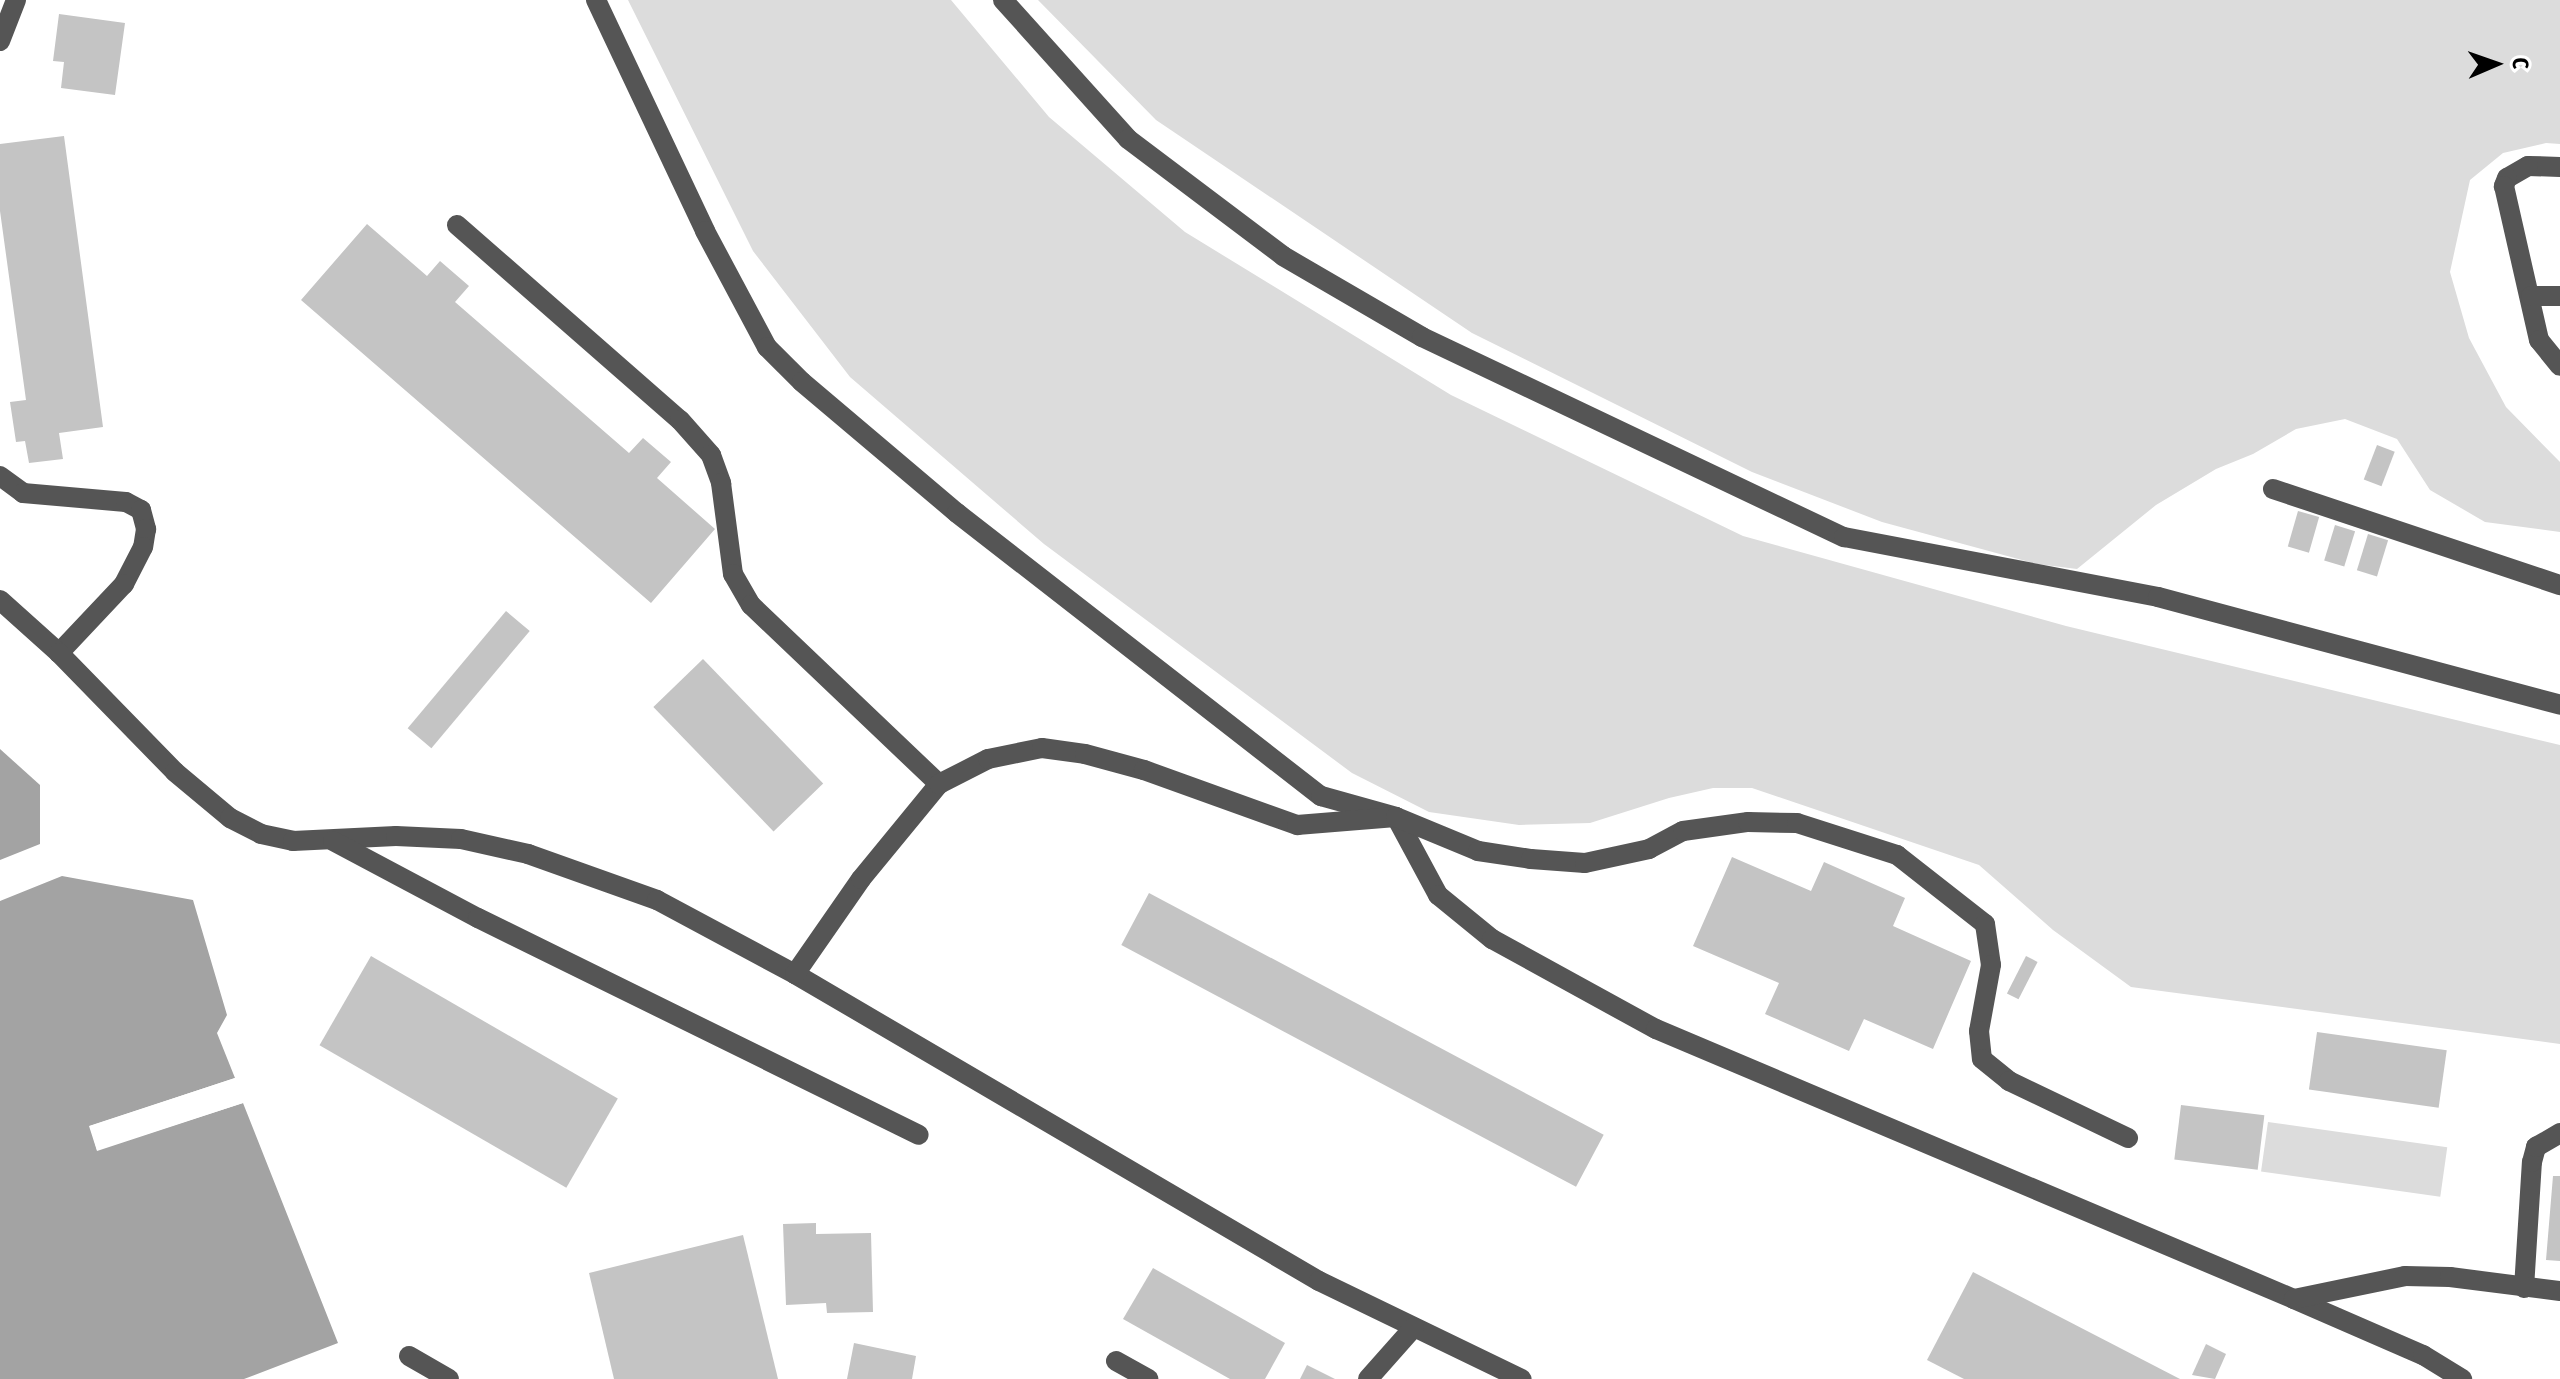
<!DOCTYPE html>
<meta charset="utf-8">
<style>
body{margin:0}
#map{position:relative;width:2560px;height:1379px;overflow:hidden;background:#fff;font-family:"Fira Sans Condensed",sans-serif}
div>[style]{position:absolute}
.green>*{inset:0;background:#dcdcdc;transform-origin:0 0}
.water>*{inset:0;background:#a3a3a3}
.pier>*{inset:0;background:#fff}
.building>*{inset:0;background:#c4c4c4;transform-origin:0 0}
.minor>*{height:20px;margin:-10px;padding:0 10px;transform-origin:10px;border-radius:10px;background:#555}
span{translate:-50% -50%;white-space:nowrap;text-align:center;line-height:1.15;-webkit-text-stroke:8px #fff;paint-order:stroke}
.north{position:absolute;left:2456px;top:24px;width:80px;height:80px;-webkit-text-stroke:6px #fff;paint-order:stroke;rotate:88deg;font-size:22px;font-weight:700;line-height:32px;text-align:center;color:#000}
.north::after{content:'';display:block;margin:auto;width:28px;height:36px;background:#000;clip-path:polygon(50% 0,100% 100%,50% 72%,0 100%)}
</style>
<div id="map">
<div class="green">
<div style="clip-path:polygon(628px 0,951px 0,1049px 117px,1185px 232px,1451px 395px,1743px 536px,2066px 626px,2560px 745px,2560px 1044px,2131px 987px,2053px 930px,1979px 865px,1752px 788px,1713px 788px,1669px 798px,1590px 823px,1519px 825px,1429px 812px,1352px 773px,1044px 544px,850px 377px,753px 251px)"></div>
<div style="clip-path:polygon(1038px 0,2560px 0,2560px 144px,2546px 143px,2503px 153px,2470px 180px,2450px 272px,2469px 338px,2506px 407px,2560px 462px,2560px 532px,2485px 522px,2430px 490px,2397px 439px,2345px 419px,2296px 429px,2253px 454px,2216px 469px,2156px 505px,2077px 569px,2037px 564px,1882px 522px,1752px 472px,1472px 333px,1156px 120px)"></div>
<div style="left:2268px;top:1122px;width:181px;height:50px;rotate:8deg"></div>
</div>
<div class="water">
<div style="clip-path:polygon(0 749px,40px 785px,40px 844px,0 860px)"></div>
<div style="clip-path:polygon(62px 876px,193px 900px,227px 1015px,217px 1033px,235px 1078px,90px 1126px,97px 1150px,243px 1103px,338px 1343px,244px 1379px,0 1379px,0 901px)"></div>
</div>
<div class="pier">
<div style="clip-path:polygon(235px 1078px,236px 1082px,94px 1129px,100px 1146px,241px 1099px,243px 1103px,97px 1151px,89px 1126px)"></div>
</div>
<div class="building">
<div style="clip-path:polygon(59px 14px,125px 23px,115px 95px,61px 88px,64px 62px,53px 61px)"></div>
<div style="clip-path:polygon(64px 136px,103px 427px,59px 433px,63px 459px,29px 463px,25px 441px,16px 442px,10px 402px,26px 400px,0 211px,0 144px)"></div>
<div style="clip-path:polygon(367px 224px,427px 276px,440px 261px,469px 286px,455px 302px,629px 453px,643px 438px,671px 462px,657px 478px,715px 529px,651px 603px,301px 300px)"></div>
<div style="left:2377px;top:445px;width:19px;height:37px;rotate:21deg"></div>
<div style="left:2298px;top:511px;width:22px;height:37px;rotate:16deg"></div>
<div style="left:2335px;top:525px;width:21px;height:37px;rotate:17deg"></div>
<div style="left:2368px;top:534px;width:21px;height:38px;rotate:17deg"></div>
<div style="left:506px;top:611px;width:31px;height:153px;rotate:40deg"></div>
<div style="left:703px;top:659px;width:173px;height:69px;rotate:46deg"></div>
<div style="clip-path:polygon(1732px 857px,1811px 891px,1824px 862px,1905px 898px,1893px 926px,1971px 961px,1933px 1049px,1864px 1019px,1849px 1051px,1765px 1014px,1779px 983px,1693px 946px)"></div>
<div style="left:1149px;top:893px;width:515px;height:59px;rotate:28deg"></div>
<div style="left:371px;top:956px;width:285px;height:103px;rotate:30deg"></div>
<div style="left:2026px;top:956px;width:13px;height:42px;rotate:27deg"></div>
<div style="left:2317px;top:1032px;width:131px;height:58px;rotate:8deg"></div>
<div style="left:2181px;top:1105px;width:84px;height:55px;rotate:7deg"></div>
<div style="clip-path:polygon(2553px 1176px,2560px 1176px,2560px 1261px,2546px 1260px)"></div>
<div style="clip-path:polygon(816px 1223px,816px 1234px,871px 1233px,873px 1312px,827px 1313px,826px 1303px,786px 1305px,783px 1224px)"></div>
<div style="clip-path:polygon(743px 1235px,778px 1379px,614px 1379px,589px 1273px)"></div>
<div style="clip-path:polygon(1153px 1268px,1285px 1343px,1265px 1379px,1230px 1379px,1123px 1319px)"></div>
<div style="clip-path:polygon(1973px 1272px,2180px 1379px,1964px 1379px,1927px 1360px)"></div>
<div style="clip-path:polygon(854px 1343px,916px 1356px,912px 1379px,847px 1379px)"></div>
<div style="clip-path:polygon(2206px 1344px,2226px 1354px,2215px 1379px,2192px 1375px)"></div>
<div style="clip-path:polygon(1307px 1365px,1335px 1379px,1300px 1379px)"></div>
</div>
<div class="minor">
<div style="left:596px;top:0;width:255px;rotate:64.7deg"></div>
<div style="left:705px;top:231px;width:132px;rotate:61.9deg"></div>
<div style="left:767px;top:347px;width:49px;rotate:45deg"></div>
<div style="left:802px;top:382px;width:203px;rotate:40.2deg"></div>
<div style="left:957px;top:513px;width:461px;rotate:37.9deg"></div>
<div style="left:1321px;top:796px;width:78px;rotate:15.6deg"></div>
<div style="left:1396px;top:817px;width:89px;rotate:61.7deg"></div>
<div style="left:1438px;top:895px;width:70px;rotate:39.2deg"></div>
<div style="left:1492px;top:939px;width:187px;rotate:28.8deg"></div>
<div style="left:1656px;top:1029px;width:693px;rotate:22.94deg"></div>
<div style="left:2294px;top:1299px;width:141px;rotate:23.5deg"></div>
<div style="left:2423px;top:1355px;width:46px;rotate:31.6deg"></div>
<div style="left:1003px;top:0;width:187px;rotate:48deg"></div>
<div style="left:1128px;top:139px;width:194px;rotate:37deg"></div>
<div style="left:1283px;top:256px;width:161px;rotate:30.2deg"></div>
<div style="left:1422px;top:337px;width:467px;rotate:25.4deg"></div>
<div style="left:1844px;top:537px;width:320px;rotate:10.8deg"></div>
<div style="left:2158px;top:597px;width:416px;rotate:15deg"></div>
<div style="left:0;top:41px;width:44px;rotate:-68.7deg"></div>
<div style="left:2560px;top:167px;width:32px;rotate:-178deg"></div>
<div style="left:2528px;top:166px;width:24px;rotate:150deg"></div>
<div style="left:2507px;top:178px;width:9px;rotate:111deg"></div>
<div style="left:2504px;top:186px;width:158px;rotate:77.2deg"></div>
<div style="left:2539px;top:340px;width:33px;rotate:51deg"></div>
<div style="left:457px;top:225px;width:296px;rotate:41.2deg"></div>
<div style="left:680px;top:420px;width:47px;rotate:48.5deg"></div>
<div style="left:711px;top:455px;width:30px;rotate:70deg"></div>
<div style="left:721px;top:483px;width:92px;rotate:82.5deg"></div>
<div style="left:733px;top:574px;width:36px;rotate:60deg"></div>
<div style="left:751px;top:605px;width:260px;rotate:43.6deg"></div>
<div style="left:2531px;top:296px;width:29px"></div>
<div style="left:0;top:476px;width:29px;rotate:36deg"></div>
<div style="left:23px;top:493px;width:103px;rotate:5deg"></div>
<div style="left:126px;top:502px;width:17px;rotate:28deg"></div>
<div style="left:141px;top:510px;width:20px;rotate:75deg"></div>
<div style="left:146px;top:529px;width:18px;rotate:99deg"></div>
<div style="left:143px;top:547px;width:42px;rotate:117.2deg"></div>
<div style="left:124px;top:584px;width:95px;rotate:133.3deg"></div>
<div style="left:2273px;top:489px;width:303px;rotate:18.5deg"></div>
<div style="left:0;top:600px;width:79px;rotate:41.9deg"></div>
<div style="left:59px;top:653px;width:166px;rotate:45.7deg"></div>
<div style="left:175px;top:772px;width:72px;rotate:39.9deg"></div>
<div style="left:230px;top:818px;width:35px;rotate:27deg"></div>
<div style="left:261px;top:834px;width:33px;rotate:12deg"></div>
<div style="left:293px;top:841px;width:103px;rotate:-2.8deg"></div>
<div style="left:396px;top:836px;width:65px;rotate:2.6deg"></div>
<div style="left:461px;top:839px;width:69px;rotate:12.6deg"></div>
<div style="left:528px;top:854px;width:137px;rotate:19.6deg"></div>
<div style="left:657px;top:900px;width:157px;rotate:28.2deg"></div>
<div style="left:795px;top:974px;width:607px;rotate:30.37deg"></div>
<div style="left:1319px;top:1281px;width:225px;rotate:25.8deg"></div>
<div style="left:333px;top:841px;width:164px;rotate:28deg"></div>
<div style="left:478px;top:918px;width:491px;rotate:26.2deg"></div>
<div style="left:795px;top:974px;width:116px;rotate:-55.2deg"></div>
<div style="left:861px;top:879px;width:123px;rotate:-50.6deg"></div>
<div style="left:939px;top:784px;width:55px;rotate:-27deg"></div>
<div style="left:988px;top:759px;width:55px;rotate:-11.5deg"></div>
<div style="left:1042px;top:748px;width:43px;rotate:7.9deg"></div>
<div style="left:1085px;top:754px;width:61px;rotate:15.2deg"></div>
<div style="left:1144px;top:770px;width:163px;rotate:19.8deg"></div>
<div style="left:1297px;top:825px;width:99px;rotate:-4.6deg"></div>
<div style="left:1396px;top:817px;width:89px;rotate:22.5deg"></div>
<div style="left:1478px;top:851px;width:54px;rotate:8.6deg"></div>
<div style="left:1531px;top:859px;width:54px;rotate:4.2deg"></div>
<div style="left:1585px;top:863px;width:66px;rotate:-12.3deg"></div>
<div style="left:1649px;top:849px;width:38px;rotate:-28deg"></div>
<div style="left:1683px;top:831px;width:66px;rotate:-7.9deg"></div>
<div style="left:1748px;top:822px;width:49px;rotate:1.2deg"></div>
<div style="left:1797px;top:823px;width:105px;rotate:17.7deg"></div>
<div style="left:1897px;top:855px;width:112px;rotate:38.1deg"></div>
<div style="left:1985px;top:924px;width:41px;rotate:81.7deg"></div>
<div style="left:1991px;top:965px;width:67px;rotate:100.3deg"></div>
<div style="left:1979px;top:1031px;width:28px;rotate:84deg"></div>
<div style="left:1982px;top:1059px;width:35px;rotate:39deg"></div>
<div style="left:2009px;top:1081px;width:132px;rotate:25.6deg"></div>
<div style="left:2524px;top:1288px;width:126px;rotate:-86.4deg"></div>
<div style="left:2532px;top:1162px;width:16px;rotate:-75deg"></div>
<div style="left:2536px;top:1147px;width:28px;rotate:-30deg"></div>
<div style="left:2294px;top:1299px;width:113px;rotate:-11.7deg"></div>
<div style="left:2405px;top:1276px;width:45px;rotate:1.3deg"></div>
<div style="left:2450px;top:1277px;width:111px;rotate:7.3deg"></div>
<div style="left:409px;top:1356px;width:46px;rotate:29.9deg"></div>
<div style="left:1116px;top:1361px;width:37px;rotate:29deg"></div>
<div style="left:1368px;top:1379px;width:69px;rotate:-48.5deg"></div>
</div>
<div class="north">С</div>
</div>
